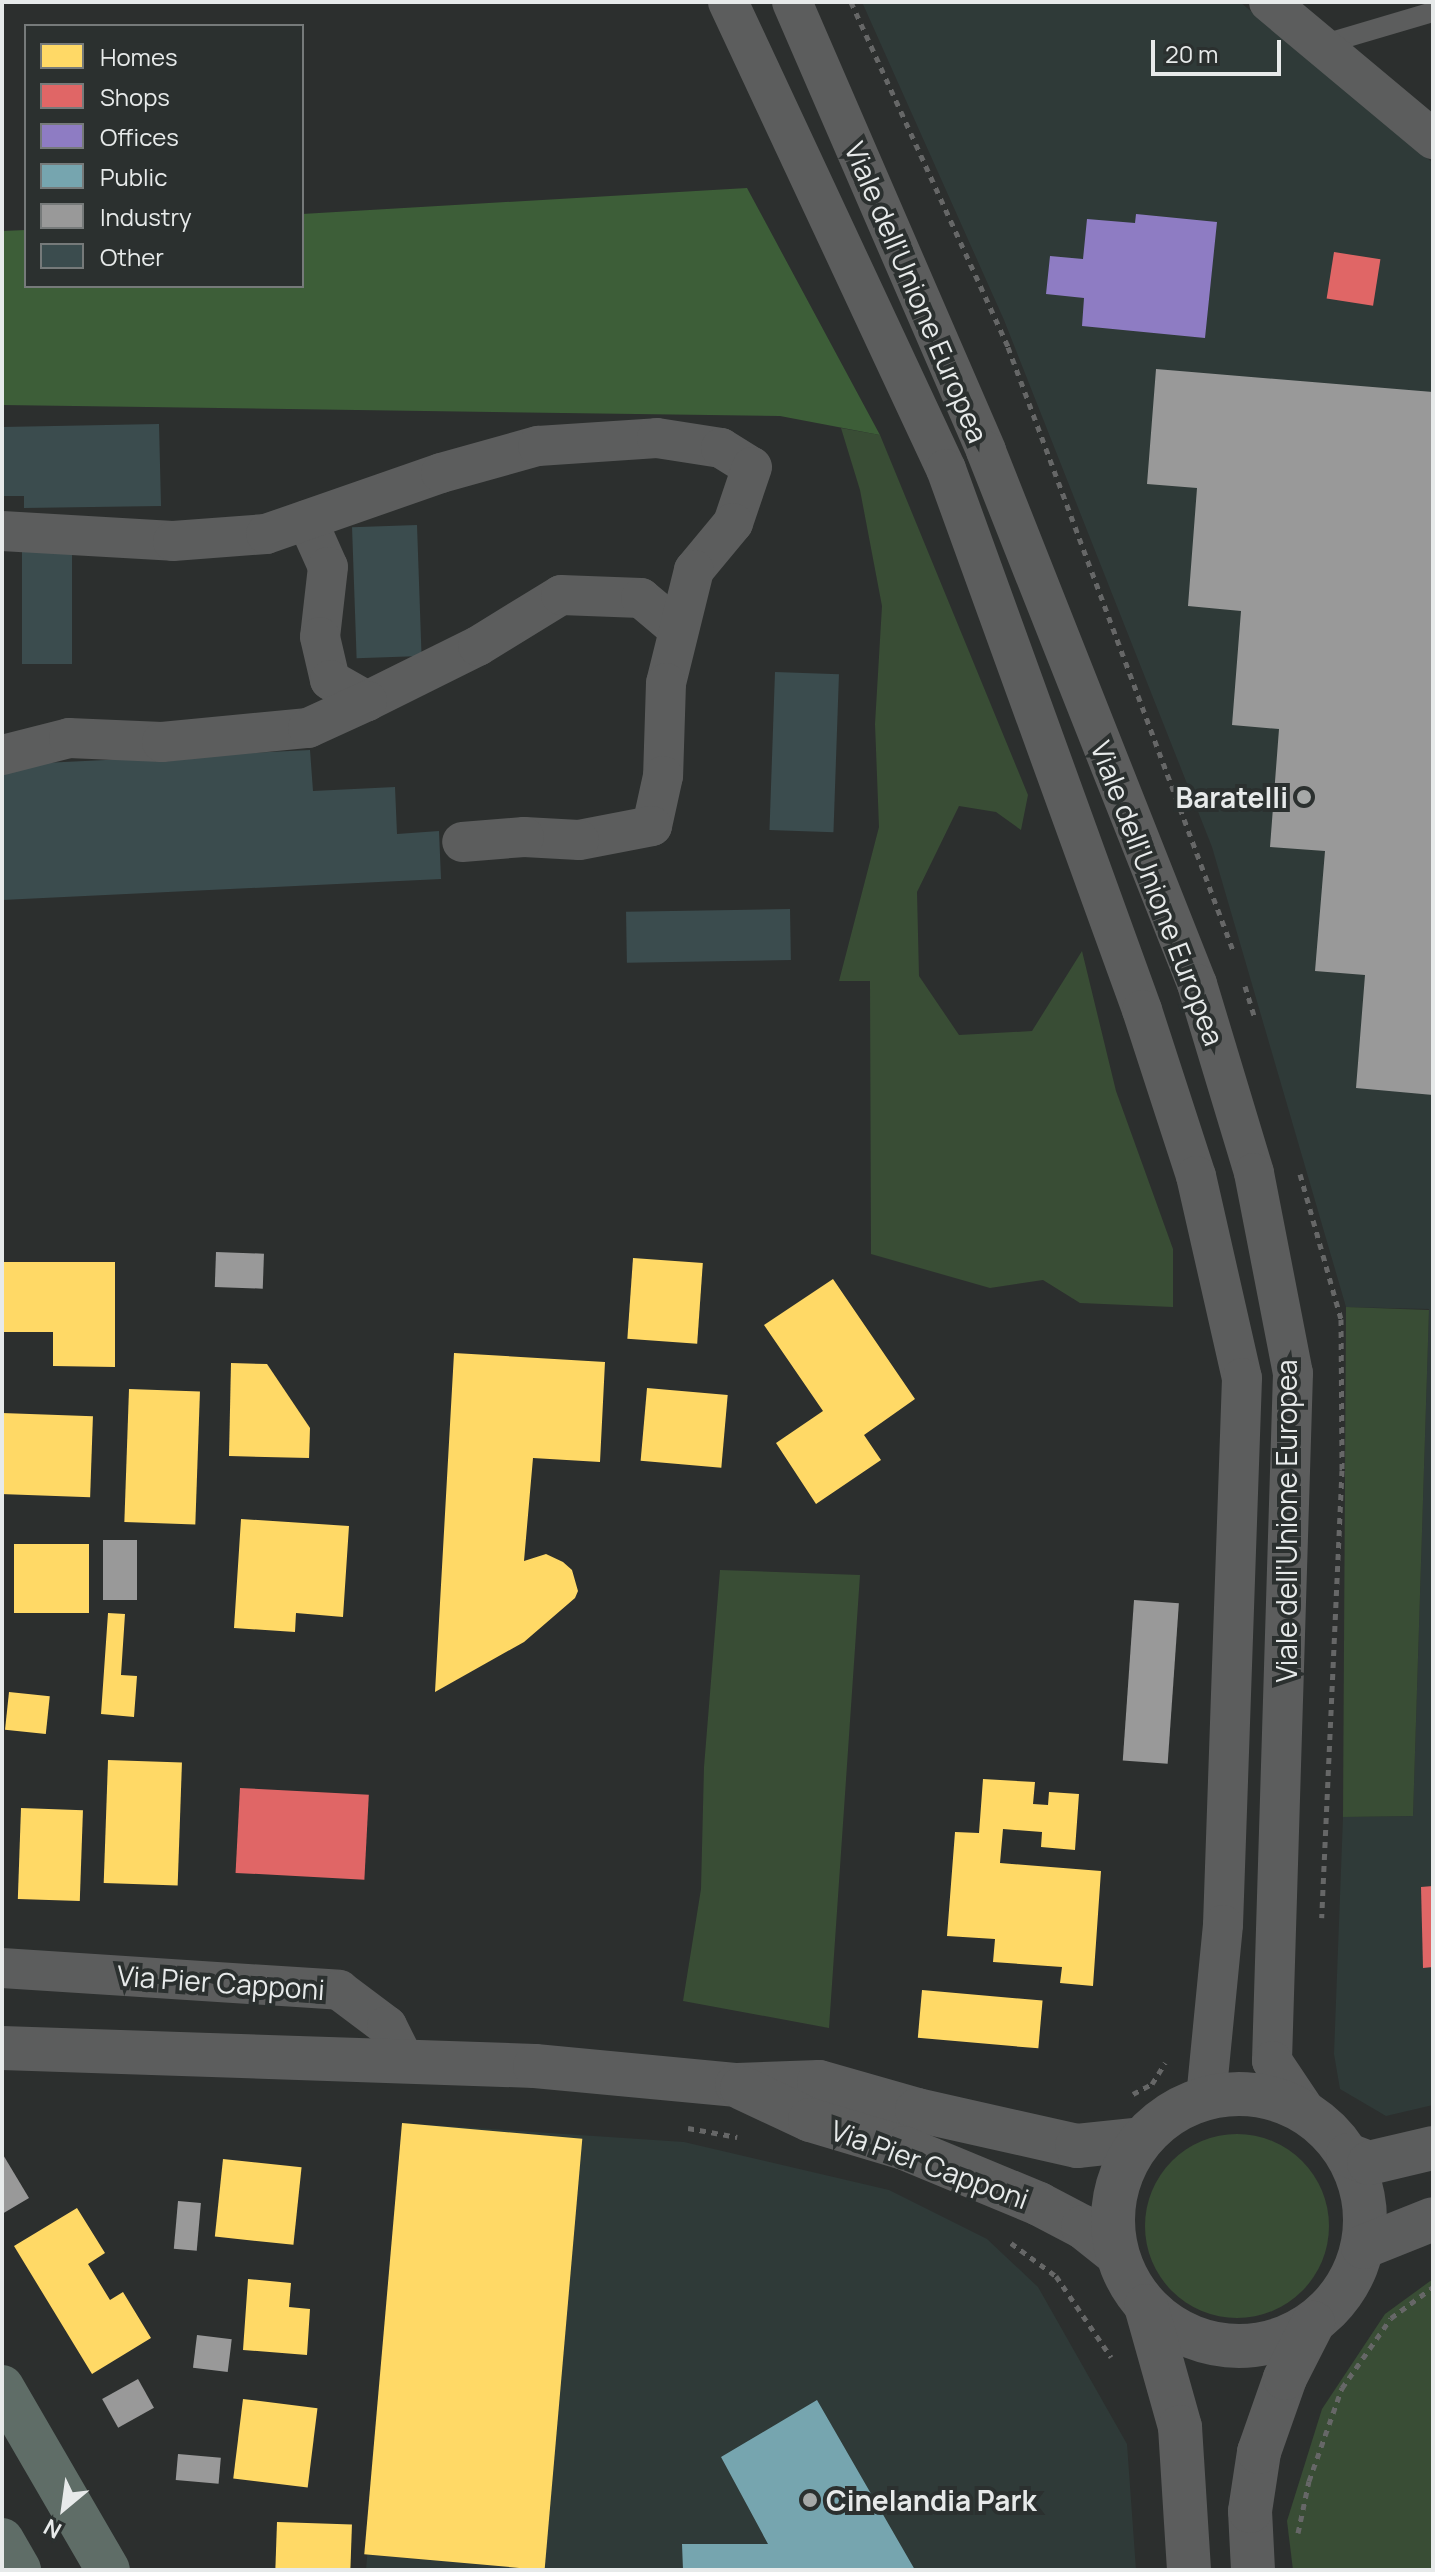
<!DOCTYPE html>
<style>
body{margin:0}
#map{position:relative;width:1435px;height:2572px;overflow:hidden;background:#2c2f2e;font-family:Manrope,sans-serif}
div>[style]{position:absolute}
.built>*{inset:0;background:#2f3a38}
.green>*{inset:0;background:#394d35}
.round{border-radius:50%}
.forest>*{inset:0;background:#3d5e38}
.homes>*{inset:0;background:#ffd966;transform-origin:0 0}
.shops>*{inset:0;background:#e06666;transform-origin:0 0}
.offices>*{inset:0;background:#8e7cc3}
.public>*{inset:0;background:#76a5af}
.industry>*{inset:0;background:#999;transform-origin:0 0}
.building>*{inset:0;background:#3b4c4e;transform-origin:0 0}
.path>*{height:5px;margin-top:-2.5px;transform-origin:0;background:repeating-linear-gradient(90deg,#666767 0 6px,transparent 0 12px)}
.lane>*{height:20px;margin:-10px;padding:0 10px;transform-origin:10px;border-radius:10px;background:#5c5d5d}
.street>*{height:40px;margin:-20px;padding:0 20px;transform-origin:20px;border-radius:20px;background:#5c5d5d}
.secondary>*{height:44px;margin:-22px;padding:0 22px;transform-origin:22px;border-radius:22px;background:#5c5d5d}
.secondary>.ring{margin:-22px;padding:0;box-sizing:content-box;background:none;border:44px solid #5c5d5d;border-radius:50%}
.highway>*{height:44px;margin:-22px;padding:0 22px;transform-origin:22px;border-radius:22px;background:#5f6d67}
.dots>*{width:22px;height:22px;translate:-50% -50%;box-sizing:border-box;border:4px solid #2b302f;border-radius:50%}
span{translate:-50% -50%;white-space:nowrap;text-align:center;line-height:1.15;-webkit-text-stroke:8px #2b302f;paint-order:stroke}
.street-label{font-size:28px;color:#e7eaea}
.poi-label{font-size:28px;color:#e7eaea;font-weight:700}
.right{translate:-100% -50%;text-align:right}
.left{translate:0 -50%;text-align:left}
.frame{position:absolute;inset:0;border:4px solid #e7eaea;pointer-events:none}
.legend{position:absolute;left:24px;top:24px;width:280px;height:264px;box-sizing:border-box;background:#2b302f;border:2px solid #767a7a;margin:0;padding:10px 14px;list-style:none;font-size:24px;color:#e7eaea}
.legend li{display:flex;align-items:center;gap:16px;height:40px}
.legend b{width:40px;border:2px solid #767a7a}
.north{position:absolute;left:24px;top:2468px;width:80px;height:80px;-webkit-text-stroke:6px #2b302f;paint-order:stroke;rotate:209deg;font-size:22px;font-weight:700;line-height:32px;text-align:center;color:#e7eaea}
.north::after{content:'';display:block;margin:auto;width:28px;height:36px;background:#e7eaea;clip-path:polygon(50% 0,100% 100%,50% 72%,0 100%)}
.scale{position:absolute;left:1151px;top:40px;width:130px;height:36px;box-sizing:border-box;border:4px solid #e7eaea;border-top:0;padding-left:10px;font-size:24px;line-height:28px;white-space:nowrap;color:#e7eaea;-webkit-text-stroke:6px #2b302f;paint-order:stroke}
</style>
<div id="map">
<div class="built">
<div style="clip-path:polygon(862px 2px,1240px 2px,1433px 163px,1433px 2105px,1386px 2116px,1340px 2089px,1334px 2054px,1343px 1817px,1413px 1816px,1429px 1309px,1346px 1307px,1212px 847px,1004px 320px)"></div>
<div style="clip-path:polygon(402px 2123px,684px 2142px,889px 2190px,987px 2239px,1038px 2287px,1127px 2444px,1136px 2570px,366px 2570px)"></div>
</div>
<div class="green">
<div style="clip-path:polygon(841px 428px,880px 435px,1028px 795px,1021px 830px,996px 812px,959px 806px,917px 892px,919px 976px,959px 1035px,1032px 1031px,1082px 951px,1116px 1091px,1173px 1249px,1173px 1307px,1080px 1303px,1043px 1280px,990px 1288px,871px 1254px,870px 981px,839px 981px,879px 827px,875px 724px,882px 606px,860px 490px)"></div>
<div style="clip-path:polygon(1346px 1307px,1429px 1310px,1413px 1816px,1343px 1817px)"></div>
<div style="clip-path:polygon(720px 1570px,860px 1575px,829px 2028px,683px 2001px,701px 1889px,704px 1767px)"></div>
<div class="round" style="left:1145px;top:2134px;width:184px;height:184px"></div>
<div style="clip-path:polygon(1433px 2279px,1433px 2570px,1293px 2570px,1287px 2521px,1322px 2409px,1385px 2314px)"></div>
</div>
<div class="forest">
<div style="clip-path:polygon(747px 188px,880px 435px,780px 416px,2px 405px,2px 231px,26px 230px,26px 286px,302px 286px,302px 214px)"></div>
</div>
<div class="homes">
<div style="left:633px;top:1258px;width:70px;height:81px;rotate:4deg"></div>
<div style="clip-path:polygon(2px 1262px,115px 1262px,115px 1367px,53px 1366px,53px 1332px,2px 1332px)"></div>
<div style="clip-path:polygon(833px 1279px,915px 1399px,864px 1435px,881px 1460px,816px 1504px,776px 1443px,823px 1411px,764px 1325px)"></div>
<div style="clip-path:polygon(454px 1353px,605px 1362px,600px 1462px,533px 1458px,524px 1561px,546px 1554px,563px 1562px,572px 1570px,578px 1591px,575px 1598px,524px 1642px,435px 1692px)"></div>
<div style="clip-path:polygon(231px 1363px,267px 1364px,310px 1428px,309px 1458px,229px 1456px)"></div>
<div style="left:647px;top:1388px;width:81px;height:73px;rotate:5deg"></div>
<div style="left:129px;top:1389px;width:71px;height:133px;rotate:2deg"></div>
<div style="left:2px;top:1413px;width:91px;height:81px;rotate:2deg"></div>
<div style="clip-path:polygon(241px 1519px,349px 1526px,343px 1617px,296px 1613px,295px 1632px,234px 1628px)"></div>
<div style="left:14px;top:1544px;width:75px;height:69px"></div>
<div style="clip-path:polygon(108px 1613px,125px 1614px,121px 1675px,137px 1676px,134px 1717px,101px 1714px)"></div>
<div style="left:9px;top:1692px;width:41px;height:38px;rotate:6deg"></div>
<div style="left:108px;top:1760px;width:74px;height:123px;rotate:2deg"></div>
<div style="clip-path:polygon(983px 1779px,1035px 1782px,1033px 1804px,1048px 1805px,1049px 1792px,1079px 1794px,1075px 1850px,1041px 1847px,1042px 1832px,1003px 1829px,1000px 1863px,1101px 1871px,1093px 1986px,1060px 1983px,1062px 1967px,993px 1962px,995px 1939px,947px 1936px,955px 1832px,979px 1833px)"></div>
<div style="left:21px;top:1808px;width:62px;height:91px;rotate:2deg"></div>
<div style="left:922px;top:1990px;width:121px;height:48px;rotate:5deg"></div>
<div style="left:402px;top:2123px;width:181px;height:433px;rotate:5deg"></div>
<div style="left:223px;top:2159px;width:79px;height:78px;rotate:6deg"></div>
<div style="clip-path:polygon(77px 2208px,105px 2253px,88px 2264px,110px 2300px,123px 2292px,151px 2338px,92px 2374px,14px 2246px)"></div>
<div style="clip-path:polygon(248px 2279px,291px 2283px,289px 2307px,310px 2309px,307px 2355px,243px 2350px)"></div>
<div style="left:243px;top:2399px;width:75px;height:80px;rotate:7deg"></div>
<div style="left:277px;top:2522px;width:75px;height:48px;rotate:2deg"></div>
</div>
<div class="shops">
<div style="left:1334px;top:252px;width:47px;height:47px;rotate:9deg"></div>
<div style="left:240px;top:1788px;width:129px;height:85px;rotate:3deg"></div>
<div style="clip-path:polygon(1433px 1886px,1433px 1967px,1423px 1968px,1421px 1887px)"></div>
</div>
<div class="offices">
<div style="clip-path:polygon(1136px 214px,1217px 222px,1205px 338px,1082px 326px,1084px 298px,1046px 294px,1050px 256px,1083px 259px,1087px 219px,1135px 223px)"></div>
</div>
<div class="public">
<div style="clip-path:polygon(817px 2400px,915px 2570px,683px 2570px,682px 2544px,768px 2544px,721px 2457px)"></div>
</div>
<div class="industry">
<div style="clip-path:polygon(1156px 369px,1433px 392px,1433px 1095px,1356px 1088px,1365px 975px,1315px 971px,1325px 851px,1270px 847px,1279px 729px,1232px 725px,1241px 611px,1188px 606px,1197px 488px,1147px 484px)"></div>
<div style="left:216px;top:1252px;width:48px;height:35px;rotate:2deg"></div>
<div style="left:103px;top:1540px;width:34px;height:60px"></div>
<div style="left:1134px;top:1600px;width:45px;height:161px;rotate:4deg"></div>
<div style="clip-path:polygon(2px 2153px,29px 2198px,2px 2214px)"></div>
<div style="left:178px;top:2201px;width:23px;height:48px;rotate:5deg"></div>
<div style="left:197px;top:2335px;width:35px;height:33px;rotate:7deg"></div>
<div style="left:138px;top:2379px;width:33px;height:41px;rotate:61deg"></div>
<div style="left:178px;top:2454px;width:43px;height:26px;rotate:5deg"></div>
</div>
<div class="building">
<div style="clip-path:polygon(159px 424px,161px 506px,24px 508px,24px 496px,2px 496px,2px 427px)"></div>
<div style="left:417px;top:525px;width:131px;height:65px;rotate:88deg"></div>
<div style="left:22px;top:551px;width:50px;height:113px"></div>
<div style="left:775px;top:672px;width:64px;height:158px;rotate:2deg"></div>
<div style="clip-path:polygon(310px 750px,313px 791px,395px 787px,397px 834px,439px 831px,441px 879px,2px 900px,2px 765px)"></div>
<div style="left:790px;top:909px;width:51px;height:164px;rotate:89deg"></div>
</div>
<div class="path">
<div style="left:851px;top:2px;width:379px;rotate:65.5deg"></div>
<div style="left:1008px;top:347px;width:647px;rotate:69.55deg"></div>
<div style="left:1245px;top:986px;width:34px;rotate:73deg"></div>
<div style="left:1300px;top:1174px;width:151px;rotate:74.2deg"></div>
<div style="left:1341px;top:1319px;width:151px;rotate:89.6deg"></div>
<div style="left:1342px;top:1470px;width:448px;rotate:92.6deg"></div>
<div style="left:1133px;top:2094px;width:21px;rotate:-28deg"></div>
<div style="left:1152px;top:2084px;width:25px;rotate:-58deg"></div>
<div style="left:688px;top:2128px;width:50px;rotate:10.4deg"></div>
<div style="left:1011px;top:2243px;width:56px;rotate:36.3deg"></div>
<div style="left:1056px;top:2276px;width:98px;rotate:55.8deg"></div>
<div style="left:1298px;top:2533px;width:53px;rotate:-78.1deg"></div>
<div style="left:1309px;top:2481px;width:99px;rotate:-70.5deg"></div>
<div style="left:1342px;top:2388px;width:85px;rotate:-55deg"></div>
<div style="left:1391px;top:2318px;width:52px;rotate:-36.4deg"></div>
</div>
<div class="lane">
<div style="left:1321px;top:45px;width:117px;rotate:-16.4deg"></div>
</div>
<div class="street">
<div style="left:728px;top:2px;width:515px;rotate:64.98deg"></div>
<div style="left:946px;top:469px;width:575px;rotate:70.08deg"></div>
<div style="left:1142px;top:1010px;width:175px;rotate:72deg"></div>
<div style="left:1196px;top:1176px;width:207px;rotate:77.2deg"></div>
<div style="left:1242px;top:1378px;width:547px;rotate:91.99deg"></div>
<div style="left:1223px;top:1925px;width:174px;rotate:95.6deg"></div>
<div style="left:792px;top:2px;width:489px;rotate:66.6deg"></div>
<div style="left:986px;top:451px;width:573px;rotate:68.4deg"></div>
<div style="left:1197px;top:984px;width:197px;rotate:73.2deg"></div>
<div style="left:1254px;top:1173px;width:204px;rotate:79deg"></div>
<div style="left:1293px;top:1373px;width:688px;rotate:91.75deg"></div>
<div style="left:1272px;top:2061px;width:63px;rotate:56.1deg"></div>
<div style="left:1269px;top:2px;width:214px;rotate:39.9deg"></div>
<div style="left:307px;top:520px;width:51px;rotate:65.9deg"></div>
<div style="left:328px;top:567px;width:70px;rotate:96.5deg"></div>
<div style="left:320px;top:637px;width:44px;rotate:76.9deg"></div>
<div style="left:330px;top:680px;width:43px;rotate:29.6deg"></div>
<div style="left:367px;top:701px;width:124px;rotate:-26.4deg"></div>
<div style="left:478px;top:646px;width:97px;rotate:-31.6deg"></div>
<div style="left:561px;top:595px;width:80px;rotate:2.1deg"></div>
<div style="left:641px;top:598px;width:48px;rotate:40deg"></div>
<div style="left:2px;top:531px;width:171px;rotate:3.3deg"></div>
<div style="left:173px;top:541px;width:93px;rotate:-4.3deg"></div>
<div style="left:266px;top:534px;width:185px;rotate:-19.2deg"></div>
<div style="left:441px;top:473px;width:101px;rotate:-15.6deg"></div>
<div style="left:538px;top:446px;width:119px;rotate:-3.8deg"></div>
<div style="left:657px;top:438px;width:65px;rotate:8.9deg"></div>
<div style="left:721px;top:448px;width:36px;rotate:32deg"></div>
<div style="left:752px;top:467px;width:59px;rotate:108.7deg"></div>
<div style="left:733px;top:523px;width:61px;rotate:129.7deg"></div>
<div style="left:694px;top:570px;width:116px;rotate:103.9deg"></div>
<div style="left:666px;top:683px;width:93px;rotate:91.8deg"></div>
<div style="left:663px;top:776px;width:51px;rotate:102.4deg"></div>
<div style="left:652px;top:826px;width:74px;rotate:169.1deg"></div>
<div style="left:579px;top:840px;width:55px;rotate:-176.9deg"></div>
<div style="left:524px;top:837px;width:62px;rotate:175.4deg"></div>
<div style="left:2px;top:755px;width:69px;rotate:-14.2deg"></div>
<div style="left:69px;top:738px;width:93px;rotate:2.5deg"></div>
<div style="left:162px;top:742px;width:147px;rotate:-5.5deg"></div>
<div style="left:308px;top:728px;width:65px;rotate:-24.6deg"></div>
<div style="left:2px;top:1968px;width:338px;rotate:3.7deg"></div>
<div style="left:339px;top:1990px;width:60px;rotate:36.9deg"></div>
<div style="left:387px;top:2026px;width:40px;rotate:63.4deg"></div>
</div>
<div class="secondary">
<div style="left:2px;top:2048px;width:533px;rotate:1.93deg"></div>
<div style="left:535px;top:2066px;width:203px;rotate:5.4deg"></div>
<div style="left:737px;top:2085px;width:82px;rotate:-2.1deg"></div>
<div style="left:819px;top:2082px;width:102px;rotate:15.9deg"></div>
<div style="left:917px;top:2110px;width:164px;rotate:12.7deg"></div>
<div style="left:1077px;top:2146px;width:65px;rotate:-6.1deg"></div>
<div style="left:742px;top:2088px;width:75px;rotate:25.2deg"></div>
<div style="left:810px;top:2120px;width:98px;rotate:16.6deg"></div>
<div style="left:904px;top:2148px;width:146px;rotate:22.5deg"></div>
<div style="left:1039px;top:2204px;width:50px;rotate:27.6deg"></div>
<div style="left:1083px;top:2227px;width:43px;rotate:38.5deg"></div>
<div class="ring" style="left:1113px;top:2094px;width:208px;height:208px"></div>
<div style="left:1348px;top:2155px;width:22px;rotate:21deg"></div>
<div style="left:1369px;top:2163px;width:66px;rotate:-13.2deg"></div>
<div style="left:1363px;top:2247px;width:75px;rotate:-21.8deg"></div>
<div style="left:1146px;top:2306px;width:126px;rotate:74.3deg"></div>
<div style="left:1180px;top:2427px;width:143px;rotate:86.4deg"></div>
<div style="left:1253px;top:2570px;width:59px;rotate:-92.9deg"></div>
<div style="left:1250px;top:2511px;width:60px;rotate:-81.3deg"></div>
<div style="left:1259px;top:2452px;width:78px;rotate:-70.6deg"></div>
<div style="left:1285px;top:2378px;width:62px;rotate:-63deg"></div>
</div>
<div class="highway">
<div style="left:2px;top:2387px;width:211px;rotate:59.9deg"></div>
<div style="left:2px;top:2540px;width:34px;rotate:60deg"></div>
</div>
<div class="dots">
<div style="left:1304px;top:797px;background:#a6a9a8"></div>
<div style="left:810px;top:2500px;background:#a6a9a8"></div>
</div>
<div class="street-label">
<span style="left:917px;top:292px;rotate:67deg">Viale dell'Unione Europea</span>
<span style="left:1158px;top:893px;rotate:69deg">Viale dell'Unione Europea</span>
<span style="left:1286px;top:1521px;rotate:-90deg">Viale dell'Unione Europea</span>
<span style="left:221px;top:1982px;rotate:4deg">Via Pier Capponi</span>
<span style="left:930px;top:2164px;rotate:20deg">Via Pier Capponi</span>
</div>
<div class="poi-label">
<span class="right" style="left:1288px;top:797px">Baratelli</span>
<span class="left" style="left:826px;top:2500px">Cinelandia Park</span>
</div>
<div class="frame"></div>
<ul class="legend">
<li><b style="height:22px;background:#ffd966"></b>Homes</li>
<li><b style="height:22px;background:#e06666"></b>Shops</li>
<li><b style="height:22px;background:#8e7cc3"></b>Offices</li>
<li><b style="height:22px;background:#76a5af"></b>Public</li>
<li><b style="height:22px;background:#999"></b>Industry</li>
<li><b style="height:22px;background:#3b4c4e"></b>Other</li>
</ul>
<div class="north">N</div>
<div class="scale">20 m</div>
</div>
